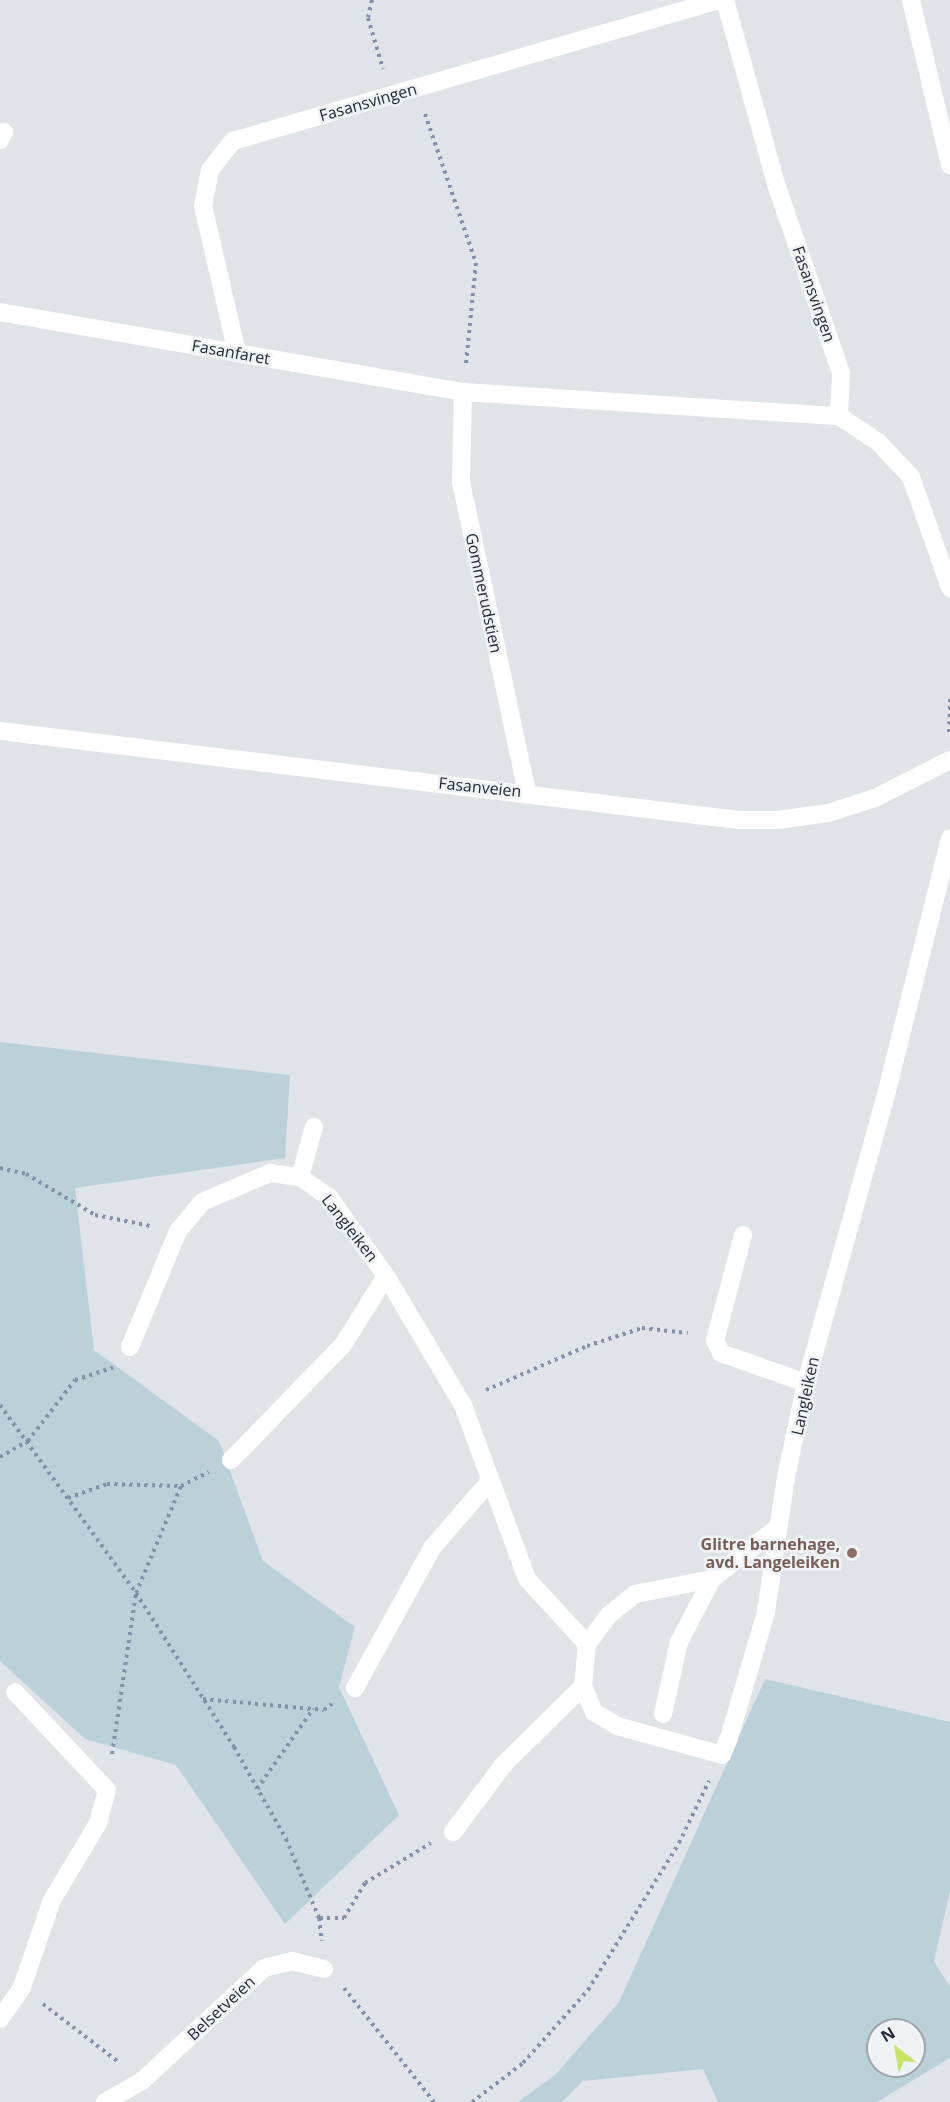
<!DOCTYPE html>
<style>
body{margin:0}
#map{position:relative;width:950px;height:2102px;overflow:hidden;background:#e0e4e9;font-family:"Open Sans",sans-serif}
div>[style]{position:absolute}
.green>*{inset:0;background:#bad1d9}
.path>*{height:4px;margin-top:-2px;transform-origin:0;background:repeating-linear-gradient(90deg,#8390aa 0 3px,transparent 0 7.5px)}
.minor>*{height:18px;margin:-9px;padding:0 9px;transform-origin:9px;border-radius:9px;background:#fff}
.dots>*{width:16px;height:16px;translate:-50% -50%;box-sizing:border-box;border:3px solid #f0f3f6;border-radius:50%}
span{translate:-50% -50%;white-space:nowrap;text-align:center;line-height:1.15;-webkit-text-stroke:5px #f0f3f6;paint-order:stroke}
.street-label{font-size:16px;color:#222938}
.education-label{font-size:16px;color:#785e54;font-weight:700}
.right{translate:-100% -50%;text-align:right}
.north{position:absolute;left:866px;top:2018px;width:60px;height:60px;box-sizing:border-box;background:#f0f3f6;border:2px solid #9ea2aa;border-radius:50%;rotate:329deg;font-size:16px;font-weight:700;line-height:24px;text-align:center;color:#222938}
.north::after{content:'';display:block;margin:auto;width:21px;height:27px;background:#c7e463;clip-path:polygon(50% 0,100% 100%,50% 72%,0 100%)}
</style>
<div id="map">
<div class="green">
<div style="clip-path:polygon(0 1042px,290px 1075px,285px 1158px,75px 1188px,94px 1350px,219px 1441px,263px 1561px,355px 1627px,339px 1687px,399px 1815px,285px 1924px,176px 1765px,85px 1739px,0 1661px)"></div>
<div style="clip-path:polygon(evenodd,765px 1679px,950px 1722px,950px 1891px,934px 1961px,950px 1987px,950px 2058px,877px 2102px,718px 2102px,703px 2069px,583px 2081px,562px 2102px,518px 2102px,555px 2075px,619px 2002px,765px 1679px,878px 2030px,914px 2030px,914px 2066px,878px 2066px,878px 2030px)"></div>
</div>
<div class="path">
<div style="left:372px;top:0;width:18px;rotate:103deg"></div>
<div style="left:368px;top:18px;width:53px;rotate:73.6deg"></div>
<div style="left:425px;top:114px;width:157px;rotate:71.1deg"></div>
<div style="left:476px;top:263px;width:101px;rotate:95.7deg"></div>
<div style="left:949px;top:732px;width:34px;rotate:-88deg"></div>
<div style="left:0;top:1168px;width:27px;rotate:13deg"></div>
<div style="left:26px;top:1174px;width:80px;rotate:30.7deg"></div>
<div style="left:95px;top:1215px;width:57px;rotate:11.1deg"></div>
<div style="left:486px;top:1390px;width:110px;rotate:-23.5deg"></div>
<div style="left:587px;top:1346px;width:58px;rotate:-18.1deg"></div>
<div style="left:642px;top:1328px;width:46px;rotate:6.2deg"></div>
<div style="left:0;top:1405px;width:232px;rotate:54.1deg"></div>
<div style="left:136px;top:1593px;width:183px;rotate:57.5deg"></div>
<div style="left:234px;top:1747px;width:106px;rotate:60.5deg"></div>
<div style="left:286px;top:1839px;width:86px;rotate:67.3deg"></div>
<div style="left:319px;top:1918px;width:23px;rotate:83deg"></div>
<div style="left:0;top:1457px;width:32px;rotate:-30deg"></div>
<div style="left:28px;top:1441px;width:77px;rotate:-52.4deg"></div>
<div style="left:75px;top:1380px;width:40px;rotate:-18deg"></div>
<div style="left:68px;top:1498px;width:41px;rotate:-19.7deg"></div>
<div style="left:107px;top:1484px;width:74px;rotate:1.5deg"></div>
<div style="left:181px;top:1486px;width:31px;rotate:-27deg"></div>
<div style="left:203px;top:1699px;width:121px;rotate:5.2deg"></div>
<div style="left:324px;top:1710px;width:10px;rotate:-37deg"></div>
<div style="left:112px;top:1754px;width:163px;rotate:-81.5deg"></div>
<div style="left:136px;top:1593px;width:116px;rotate:-67.2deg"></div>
<div style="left:257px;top:1789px;width:98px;rotate:-55deg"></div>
<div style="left:320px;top:1918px;width:24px"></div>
<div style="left:344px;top:1918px;width:41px;rotate:-59deg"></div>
<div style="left:365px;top:1883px;width:77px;rotate:-31.2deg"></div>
<div style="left:344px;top:1988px;width:145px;rotate:51.7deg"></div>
<div style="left:43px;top:2004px;width:97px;rotate:37.5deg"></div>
<div style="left:472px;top:2102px;width:64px;rotate:-37.4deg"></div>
<div style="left:523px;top:2063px;width:98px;rotate:-48.3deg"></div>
<div style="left:588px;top:1990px;width:173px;rotate:-58.2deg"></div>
<div style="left:679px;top:1843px;width:69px;rotate:-64.2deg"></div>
</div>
<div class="minor">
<div style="left:725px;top:0;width:191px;rotate:74.5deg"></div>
<div style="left:776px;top:184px;width:200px;rotate:71deg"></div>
<div style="left:841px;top:373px;width:43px;rotate:92.7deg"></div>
<div style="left:911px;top:0;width:170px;rotate:76.7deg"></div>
<div style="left:0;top:140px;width:9px;rotate:-63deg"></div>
<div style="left:0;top:312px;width:470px;rotate:9.8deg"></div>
<div style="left:463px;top:392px;width:377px;rotate:3.7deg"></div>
<div style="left:839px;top:416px;width:47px;rotate:33.7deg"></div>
<div style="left:878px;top:442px;width:48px;rotate:46.7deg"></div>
<div style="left:911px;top:477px;width:118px;rotate:70.6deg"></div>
<div style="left:237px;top:353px;width:151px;rotate:-103deg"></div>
<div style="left:203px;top:206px;width:37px;rotate:-79deg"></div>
<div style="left:210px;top:170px;width:37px;rotate:-52deg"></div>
<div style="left:233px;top:141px;width:506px;rotate:-16.18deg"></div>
<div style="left:463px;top:392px;width:90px;rotate:91.3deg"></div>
<div style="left:461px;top:482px;width:317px;rotate:78deg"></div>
<div style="left:0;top:731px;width:744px;rotate:6.87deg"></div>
<div style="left:739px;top:820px;width:39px"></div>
<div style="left:778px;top:820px;width:50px;rotate:-8deg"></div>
<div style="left:828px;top:813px;width:49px;rotate:-17.7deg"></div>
<div style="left:875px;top:798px;width:84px;rotate:-26.9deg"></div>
<div style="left:300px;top:1177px;width:52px;rotate:-74.4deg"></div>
<div style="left:743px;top:1235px;width:109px;rotate:104.9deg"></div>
<div style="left:715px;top:1340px;width:14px;rotate:65deg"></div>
<div style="left:721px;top:1353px;width:90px;rotate:19.4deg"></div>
<div style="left:130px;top:1347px;width:126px;rotate:-67.5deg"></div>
<div style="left:178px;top:1231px;width:38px;rotate:-50deg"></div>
<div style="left:202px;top:1202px;width:74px;rotate:-23.1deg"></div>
<div style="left:270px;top:1173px;width:30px;rotate:8deg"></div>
<div style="left:300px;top:1177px;width:35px;rotate:35deg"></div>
<div style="left:329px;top:1197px;width:97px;rotate:54.2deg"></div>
<div style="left:386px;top:1276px;width:150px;rotate:59.2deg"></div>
<div style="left:463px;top:1405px;width:185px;rotate:69.8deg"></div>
<div style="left:527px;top:1579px;width:88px;rotate:47.3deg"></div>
<div style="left:231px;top:1460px;width:161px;rotate:-45.8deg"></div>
<div style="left:343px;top:1345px;width:81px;rotate:-58.1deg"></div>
<div style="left:712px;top:1579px;width:78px;rotate:169deg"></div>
<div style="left:635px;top:1594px;width:33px;rotate:141deg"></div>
<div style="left:609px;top:1615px;width:36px;rotate:127deg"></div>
<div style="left:587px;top:1644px;width:42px;rotate:95.4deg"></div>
<div style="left:583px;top:1686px;width:28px;rotate:67deg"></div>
<div style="left:594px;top:1712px;width:27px;rotate:31deg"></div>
<div style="left:617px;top:1726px;width:109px;rotate:15.4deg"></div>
<div style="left:722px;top:1755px;width:18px;rotate:-68deg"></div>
<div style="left:729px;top:1738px;width:131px;rotate:-73.6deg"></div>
<div style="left:766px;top:1612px;width:136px;rotate:-81.6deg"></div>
<div style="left:786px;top:1477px;width:96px;rotate:-78deg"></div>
<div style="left:806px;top:1383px;width:311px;rotate:-74.5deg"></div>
<div style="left:889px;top:1083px;width:252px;rotate:-76deg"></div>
<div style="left:355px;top:1688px;width:160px;rotate:-61.2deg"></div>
<div style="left:432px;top:1548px;width:89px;rotate:-49.1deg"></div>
<div style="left:663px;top:1714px;width:74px;rotate:-77.5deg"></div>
<div style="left:679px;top:1642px;width:71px;rotate:-62.4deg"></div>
<div style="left:712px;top:1579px;width:84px;rotate:-38.2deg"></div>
<div style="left:453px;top:1832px;width:85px;rotate:-53.1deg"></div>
<div style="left:504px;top:1764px;width:111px;rotate:-44.6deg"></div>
<div style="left:0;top:2019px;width:39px;rotate:-55deg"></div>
<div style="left:22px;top:1987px;width:92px;rotate:-71deg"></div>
<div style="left:52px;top:1900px;width:90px;rotate:-59.1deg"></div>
<div style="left:98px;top:1823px;width:34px;rotate:-75deg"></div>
<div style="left:107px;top:1790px;width:134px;rotate:-133.2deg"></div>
<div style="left:105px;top:2102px;width:43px;rotate:-29.6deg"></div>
<div style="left:142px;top:2081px;width:166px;rotate:-42.8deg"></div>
<div style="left:264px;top:1968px;width:29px;rotate:-14deg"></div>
<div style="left:292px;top:1961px;width:33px;rotate:14deg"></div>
</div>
<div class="dots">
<div style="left:852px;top:1553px;background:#8d6e63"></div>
</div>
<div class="street-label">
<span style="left:368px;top:102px;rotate:-16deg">Fasansvingen</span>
<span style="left:814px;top:294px;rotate:71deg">Fasansvingen</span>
<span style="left:231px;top:352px;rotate:10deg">Fasanfaret</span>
<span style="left:484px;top:593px;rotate:78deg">Gommerudstien</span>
<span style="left:480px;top:787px;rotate:6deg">Fasanveien</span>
<span style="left:350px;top:1228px;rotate:52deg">Langleiken</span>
<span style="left:805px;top:1396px;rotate:-78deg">Langleiken</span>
<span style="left:221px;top:2008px;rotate:-43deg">Belsetveien</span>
</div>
<div class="education-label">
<span class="right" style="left:840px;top:1553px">Glitre barnehage,<br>avd. Langeleiken</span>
</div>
<div class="north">N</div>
</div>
